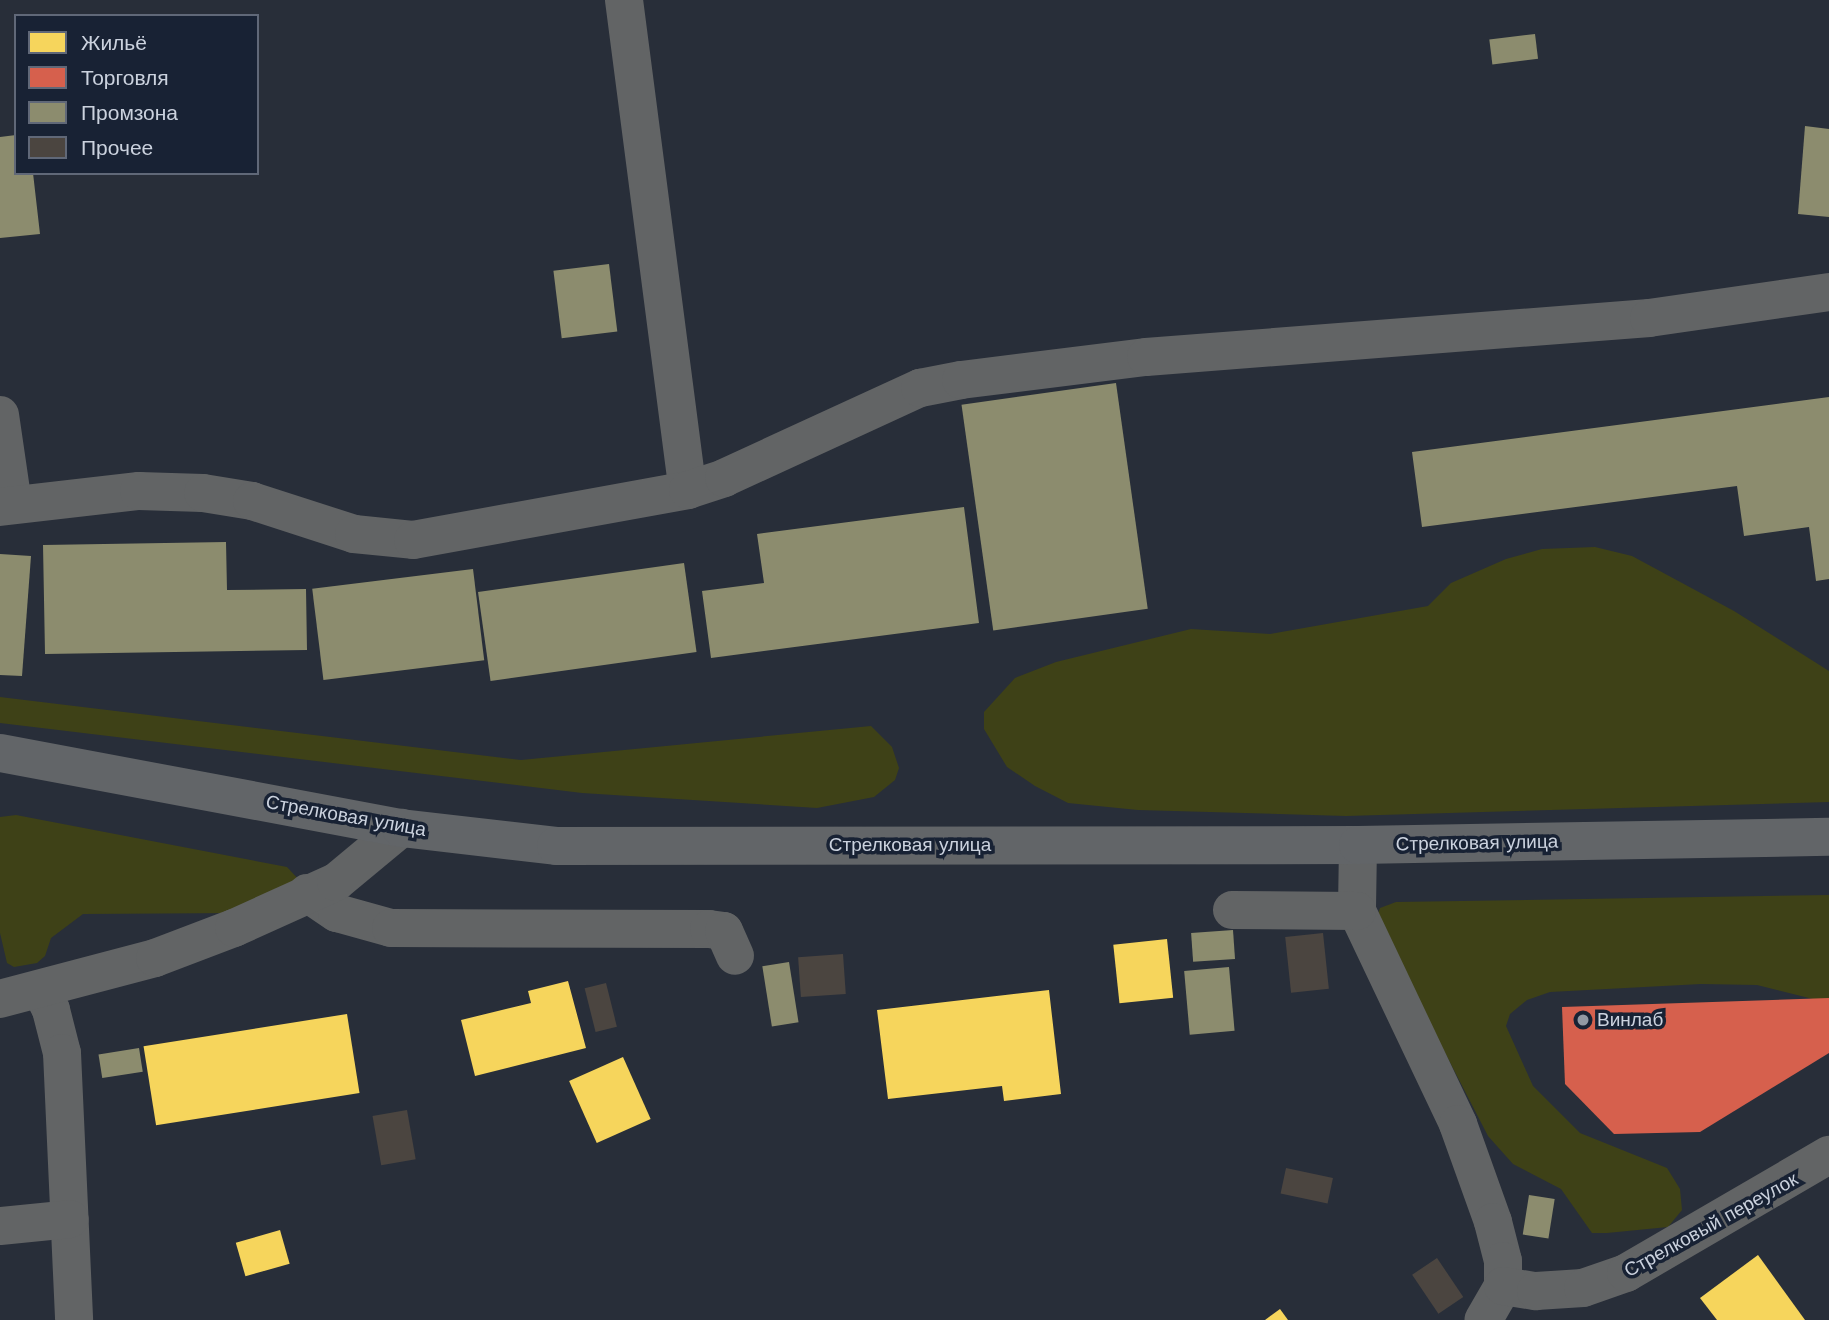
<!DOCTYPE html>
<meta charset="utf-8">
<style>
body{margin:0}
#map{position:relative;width:1829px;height:1320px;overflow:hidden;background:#282e39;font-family:"Work Sans",sans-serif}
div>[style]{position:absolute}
.green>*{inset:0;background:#3e4117}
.homes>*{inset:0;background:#f6d55c;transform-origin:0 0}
.shops>*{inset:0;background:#d6604d}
.industry>*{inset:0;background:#8c8c6e;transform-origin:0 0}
.building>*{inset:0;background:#4b4540;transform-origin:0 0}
.minor>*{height:38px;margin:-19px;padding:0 19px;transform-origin:19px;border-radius:19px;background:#626465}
.major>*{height:38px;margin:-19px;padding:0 19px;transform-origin:19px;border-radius:19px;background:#626568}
.dots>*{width:19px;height:19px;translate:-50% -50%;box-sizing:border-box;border:4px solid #182234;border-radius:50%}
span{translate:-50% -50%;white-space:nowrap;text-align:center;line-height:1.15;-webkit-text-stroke:7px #182234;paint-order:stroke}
.street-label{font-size:19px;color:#cbd2de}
.poi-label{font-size:19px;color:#cbd2de}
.left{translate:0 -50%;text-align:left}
.legend{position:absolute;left:14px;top:14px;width:245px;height:161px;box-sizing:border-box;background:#182234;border:2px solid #606878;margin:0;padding:9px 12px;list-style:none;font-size:21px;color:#cbd2de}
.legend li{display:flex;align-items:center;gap:14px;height:35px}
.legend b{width:35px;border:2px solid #606878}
</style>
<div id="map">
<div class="green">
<div style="clip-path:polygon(1595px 547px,1632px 556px,1734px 611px,1829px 671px,1829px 802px,1346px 816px,1138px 810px,1068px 803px,1035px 786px,1007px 767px,984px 729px,984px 712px,1015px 678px,1056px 662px,1191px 629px,1270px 634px,1428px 606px,1451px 583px,1506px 559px,1542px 549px)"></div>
<div style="clip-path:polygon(0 697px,521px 760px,871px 726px,892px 747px,899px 768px,895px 780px,874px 797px,817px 808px,582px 793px,0 723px)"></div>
<div style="clip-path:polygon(16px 815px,287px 867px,300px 881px,240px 913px,83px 914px,51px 938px,45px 956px,37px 963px,14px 967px,7px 963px,0 933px,0 817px)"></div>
<div style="clip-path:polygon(1829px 895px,1829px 1003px,1757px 985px,1701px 984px,1550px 992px,1527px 1000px,1510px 1014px,1506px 1026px,1533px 1086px,1580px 1133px,1667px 1168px,1680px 1189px,1682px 1210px,1668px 1227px,1607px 1233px,1592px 1233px,1561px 1189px,1513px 1164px,1488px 1136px,1376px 919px,1380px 908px,1396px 902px)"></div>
</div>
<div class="homes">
<div style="left:1167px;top:939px;width:59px;height:54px;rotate:84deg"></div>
<div style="clip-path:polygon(568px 981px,586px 1048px,475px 1076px,461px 1020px,531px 1003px,528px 991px)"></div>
<div style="clip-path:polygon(1049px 990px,1061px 1094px,1004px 1101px,1002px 1086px,888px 1099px,877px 1010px)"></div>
<div style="left:347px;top:1014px;width:80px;height:206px;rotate:81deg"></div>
<div style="left:623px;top:1057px;width:68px;height:59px;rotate:66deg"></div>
<div style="left:280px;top:1230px;width:35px;height:46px;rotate:74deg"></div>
<div style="clip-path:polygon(1758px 1255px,1805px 1320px,1717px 1320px,1700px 1298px)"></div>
<div style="clip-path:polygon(1280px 1309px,1288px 1320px,1265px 1320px)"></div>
</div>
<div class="shops">
<div style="clip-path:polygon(1829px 998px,1829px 1053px,1700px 1132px,1614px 1134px,1565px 1084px,1562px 1007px)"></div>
</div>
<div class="industry">
<div style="left:1535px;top:34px;width:25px;height:46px;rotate:83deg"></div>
<div style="clip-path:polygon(1805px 126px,1829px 129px,1829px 217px,1798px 214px)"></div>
<div style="clip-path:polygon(16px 135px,16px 173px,33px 173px,40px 234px,0 238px,0 137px)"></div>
<div style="left:609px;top:264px;width:68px;height:56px;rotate:83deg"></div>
<div style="left:1116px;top:383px;width:228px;height:156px;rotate:82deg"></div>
<div style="clip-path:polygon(1829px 397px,1829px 579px,1816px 581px,1809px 527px,1744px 536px,1737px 486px,1422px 527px,1412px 452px)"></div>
<div style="clip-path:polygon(964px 507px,979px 623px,711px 658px,702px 591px,764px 583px,757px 534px)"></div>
<div style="clip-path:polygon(226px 542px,227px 590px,306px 589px,307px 650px,45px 654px,43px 545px)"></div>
<div style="clip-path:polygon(0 554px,31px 556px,22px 676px,0 675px)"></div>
<div style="left:684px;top:563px;width:90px;height:208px;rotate:82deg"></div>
<div style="left:473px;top:569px;width:92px;height:162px;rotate:83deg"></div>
<div style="left:1233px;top:930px;width:29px;height:42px;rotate:86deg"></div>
<div style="left:789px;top:962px;width:61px;height:27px;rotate:81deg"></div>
<div style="left:1229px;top:967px;width:64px;height:45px;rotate:85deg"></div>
<div style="left:139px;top:1048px;width:24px;height:41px;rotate:81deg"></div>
<div style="left:1529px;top:1195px;width:26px;height:40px;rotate:9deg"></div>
</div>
<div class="building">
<div style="left:1323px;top:933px;width:56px;height:38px;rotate:84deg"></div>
<div style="left:843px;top:954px;width:40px;height:45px;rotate:86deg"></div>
<div style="left:606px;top:983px;width:45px;height:22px;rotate:76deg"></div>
<div style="left:407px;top:1110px;width:50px;height:35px;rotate:80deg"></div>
<div style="left:1286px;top:1168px;width:48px;height:26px;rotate:12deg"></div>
<div style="left:1437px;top:1258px;width:47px;height:30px;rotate:56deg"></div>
</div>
<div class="minor">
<div style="left:624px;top:0;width:494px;rotate:82.6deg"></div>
<div style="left:0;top:415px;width:90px;rotate:81.7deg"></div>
<div style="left:0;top:507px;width:140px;rotate:-6.6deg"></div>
<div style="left:139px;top:491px;width:64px;rotate:1.8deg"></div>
<div style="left:203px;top:493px;width:50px;rotate:9.3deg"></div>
<div style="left:252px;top:501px;width:107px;rotate:17.9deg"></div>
<div style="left:354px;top:534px;width:59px;rotate:5.8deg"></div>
<div style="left:413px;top:540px;width:280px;rotate:-10.3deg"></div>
<div style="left:688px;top:490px;width:38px;rotate:-18deg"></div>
<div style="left:724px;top:478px;width:216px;rotate:-24.7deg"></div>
<div style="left:920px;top:388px;width:42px;rotate:-11deg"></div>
<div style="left:961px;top:380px;width:186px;rotate:-7.1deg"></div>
<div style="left:1146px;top:357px;width:505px;rotate:-4.43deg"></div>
<div style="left:1649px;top:318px;width:182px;rotate:-8.2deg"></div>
<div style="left:1358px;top:845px;width:66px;rotate:90.9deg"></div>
<div style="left:1357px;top:911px;width:236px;rotate:64.6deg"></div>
<div style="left:1458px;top:1124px;width:104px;rotate:70.3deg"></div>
<div style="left:1493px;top:1222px;width:40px;rotate:75.6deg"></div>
<div style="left:1503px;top:1261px;width:25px;rotate:90deg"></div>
<div style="left:1503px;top:1286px;width:39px;rotate:120deg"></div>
<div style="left:307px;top:893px;width:36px;rotate:34deg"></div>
<div style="left:337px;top:913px;width:56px;rotate:15.5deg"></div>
<div style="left:391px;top:928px;width:318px;rotate:0.2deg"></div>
<div style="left:709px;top:929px;width:15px;rotate:8deg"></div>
<div style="left:724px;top:931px;width:27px;rotate:66deg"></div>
<div style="left:1232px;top:910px;width:125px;rotate:0.5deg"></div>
<div style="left:41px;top:990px;width:22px;rotate:63deg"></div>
<div style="left:51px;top:1010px;width:44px;rotate:75.7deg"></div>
<div style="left:62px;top:1053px;width:267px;rotate:87.4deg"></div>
<div style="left:0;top:999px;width:160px;rotate:-14.8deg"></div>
<div style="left:155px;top:958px;width:85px;rotate:-20.8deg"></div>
<div style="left:234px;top:928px;width:112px;rotate:-24.3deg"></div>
<div style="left:336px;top:882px;width:85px;rotate:-39.7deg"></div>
<div style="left:0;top:1226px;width:70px;rotate:-5.7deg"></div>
<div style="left:1503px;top:1286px;width:33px;rotate:9deg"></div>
<div style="left:1536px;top:1291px;width:47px;rotate:-3.7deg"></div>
<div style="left:1583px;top:1288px;width:46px;rotate:-19.2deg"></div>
<div style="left:1626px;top:1273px;width:235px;rotate:-30.2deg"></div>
</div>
<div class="major">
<div style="left:0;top:753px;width:408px;rotate:10.6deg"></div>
<div style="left:401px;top:828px;width:156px;rotate:6.6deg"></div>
<div style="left:556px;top:846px;width:802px;rotate:-0.07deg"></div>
<div style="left:1358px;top:845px;width:471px;rotate:-1deg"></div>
</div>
<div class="dots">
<div style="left:1583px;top:1020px;background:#9299a4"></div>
</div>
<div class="street-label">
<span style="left:346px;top:816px;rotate:10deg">Стрелковая улица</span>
<span style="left:1477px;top:843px;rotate:-1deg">Стрелковая улица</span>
<span style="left:910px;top:845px">Стрелковая улица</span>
<span style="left:1711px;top:1225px;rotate:-29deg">Стрелковый переулок</span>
</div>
<div class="poi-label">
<span class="left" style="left:1597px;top:1020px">Винлаб</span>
</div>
<ul class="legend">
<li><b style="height:19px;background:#f6d55c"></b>Жильё</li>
<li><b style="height:19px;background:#d6604d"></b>Торговля</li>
<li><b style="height:19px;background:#8c8c6e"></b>Промзона</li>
<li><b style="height:19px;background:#4b4540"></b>Прочее</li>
</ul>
</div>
